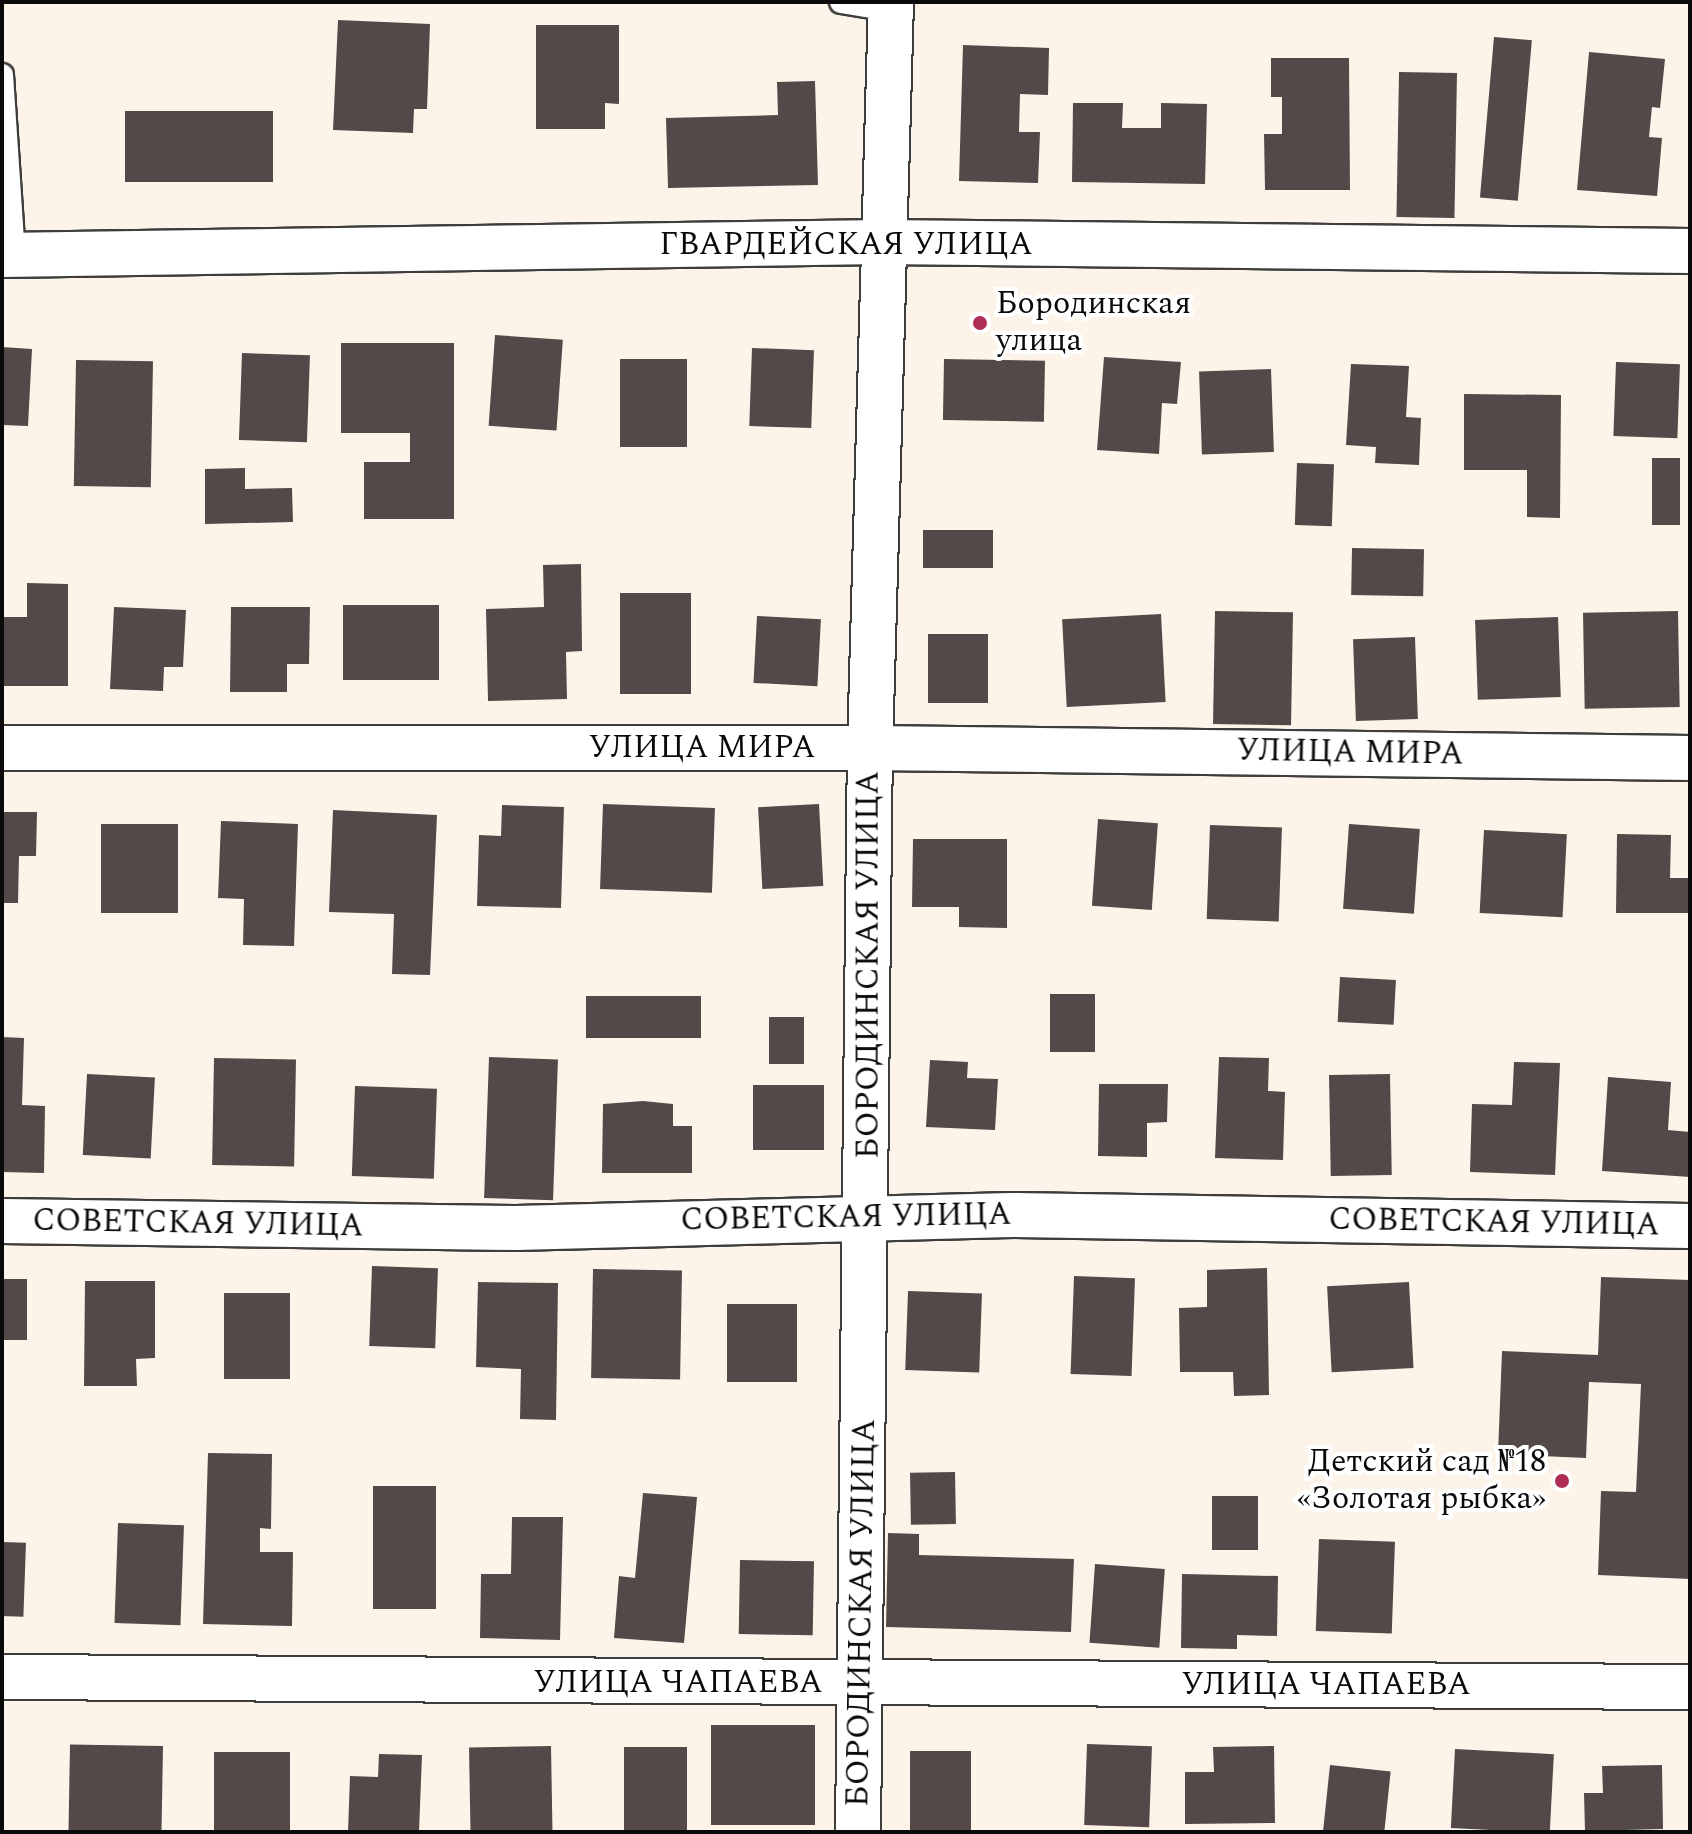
<!DOCTYPE html>
<meta charset="utf-8">
<style>
body{margin:0}
#map{position:relative;width:1692px;height:1834px;overflow:hidden;background:#fdf4e9;font-family:Spectral,serif}
div>[style]{position:absolute}
.building>*{inset:0;background:#524948;transform-origin:0 0}
.roads{filter:drop-shadow(2px 0 #3d3d3d) drop-shadow(-2px 0 #3d3d3d) drop-shadow(0 2px #3d3d3d) drop-shadow(0 -2px #3d3d3d)}
.service>*{height:22px;margin:-11px;padding:0 11px;transform-origin:11px;border-radius:11px;background:#fff}
.minor>*{height:44px;margin:-22px;padding:0 22px;transform-origin:22px;border-radius:22px;background:#fff}
.tertiary>*{height:44px;margin:-22px;padding:0 22px;transform-origin:22px;border-radius:22px;background:#fff}
.dots>*{width:22px;height:22px;translate:-50% -50%;box-sizing:border-box;border:4px solid #fff;border-radius:50%}
span{translate:-50% -50%;white-space:nowrap;text-align:center;line-height:1.15;-webkit-text-stroke:8px #fff;paint-order:stroke}
.street-label{font-size:32px;color:#0a0a0a}
.poi-label{font-size:32px;color:#0a0a0a}
.left{translate:0 -50%;text-align:left}
.right{translate:-100% -50%;text-align:right}
.frame{position:absolute;inset:0;border:4px solid #0a0a0a;pointer-events:none}
</style>
<div id="map">
<div class="building">
<div style="clip-path:polygon(338px 20px,430px 24px,427px 109px,414px 109px,413px 133px,333px 130px)"></div>
<div style="clip-path:polygon(536px 25px,619px 25px,619px 104px,605px 103px,605px 129px,536px 129px)"></div>
<div style="left:1494px;top:37px;width:38px;height:161px;rotate:5deg"></div>
<div style="clip-path:polygon(963px 45px,1049px 48px,1048px 95px,1020px 94px,1019px 132px,1040px 132px,1038px 183px,959px 181px)"></div>
<div style="clip-path:polygon(1589px 52px,1665px 59px,1660px 108px,1652px 107px,1649px 137px,1662px 138px,1657px 196px,1577px 190px)"></div>
<div style="clip-path:polygon(1271px 58px,1349px 58px,1350px 190px,1265px 190px,1264px 134px,1282px 134px,1282px 97px,1271px 97px)"></div>
<div style="left:1399px;top:72px;width:58px;height:145px;rotate:1deg"></div>
<div style="clip-path:polygon(815px 81px,818px 185px,668px 188px,666px 118px,778px 115px,777px 82px)"></div>
<div style="clip-path:polygon(1073px 103px,1123px 103px,1122px 128px,1161px 128px,1161px 103px,1207px 104px,1205px 184px,1072px 182px)"></div>
<div style="left:125px;top:111px;width:148px;height:71px"></div>
<div style="left:495px;top:335px;width:68px;height:91px;rotate:4deg"></div>
<div style="clip-path:polygon(341px 343px,454px 343px,454px 519px,364px 519px,364px 462px,410px 462px,410px 433px,341px 433px)"></div>
<div style="clip-path:polygon(2px 347px,32px 349px,28px 426px,2px 425px)"></div>
<div style="left:752px;top:348px;width:62px;height:78px;rotate:2deg"></div>
<div style="left:242px;top:353px;width:68px;height:87px;rotate:2deg"></div>
<div style="clip-path:polygon(1104px 357px,1181px 362px,1177px 404px,1162px 403px,1159px 454px,1097px 450px)"></div>
<div style="left:620px;top:359px;width:67px;height:88px"></div>
<div style="left:944px;top:359px;width:101px;height:61px;rotate:1deg"></div>
<div style="left:76px;top:360px;width:77px;height:126px;rotate:1deg"></div>
<div style="left:1616px;top:362px;width:64px;height:74px;rotate:2deg"></div>
<div style="clip-path:polygon(1351px 364px,1409px 366px,1406px 417px,1421px 418px,1419px 465px,1375px 463px,1376px 447px,1346px 445px)"></div>
<div style="left:1271px;top:369px;width:83px;height:72px;rotate:88deg"></div>
<div style="clip-path:polygon(1464px 394px,1561px 395px,1560px 518px,1527px 517px,1527px 470px,1464px 470px)"></div>
<div style="left:1652px;top:458px;width:28px;height:67px"></div>
<div style="left:1297px;top:463px;width:37px;height:62px;rotate:2deg"></div>
<div style="clip-path:polygon(245px 468px,245px 489px,292px 488px,293px 522px,205px 524px,205px 469px)"></div>
<div style="left:923px;top:530px;width:70px;height:38px"></div>
<div style="left:1352px;top:548px;width:72px;height:47px;rotate:1deg"></div>
<div style="clip-path:polygon(581px 564px,582px 651px,566px 652px,567px 699px,488px 701px,486px 609px,544px 607px,543px 565px)"></div>
<div style="clip-path:polygon(27px 583px,68px 584px,68px 686px,2px 686px,2px 617px,27px 617px)"></div>
<div style="left:620px;top:593px;width:71px;height:101px"></div>
<div style="left:343px;top:605px;width:96px;height:75px"></div>
<div style="clip-path:polygon(114px 607px,186px 610px,183px 667px,164px 667px,163px 691px,110px 689px)"></div>
<div style="clip-path:polygon(231px 607px,310px 607px,309px 664px,287px 664px,287px 692px,230px 692px)"></div>
<div style="left:1215px;top:611px;width:78px;height:113px;rotate:1deg"></div>
<div style="left:1678px;top:611px;width:96px;height:95px;rotate:89deg"></div>
<div style="left:1161px;top:614px;width:88px;height:99px;rotate:87deg"></div>
<div style="left:757px;top:616px;width:64px;height:67px;rotate:3deg"></div>
<div style="left:1558px;top:617px;width:80px;height:83px;rotate:88deg"></div>
<div style="left:928px;top:634px;width:60px;height:69px"></div>
<div style="left:1415px;top:637px;width:82px;height:62px;rotate:88deg"></div>
<div style="left:603px;top:804px;width:112px;height:85px;rotate:2deg"></div>
<div style="left:819px;top:804px;width:82px;height:61px;rotate:87deg"></div>
<div style="clip-path:polygon(502px 805px,564px 807px,561px 908px,477px 906px,479px 835px,501px 836px)"></div>
<div style="clip-path:polygon(333px 810px,437px 815px,430px 975px,392px 974px,394px 914px,329px 912px)"></div>
<div style="clip-path:polygon(2px 812px,37px 812px,36px 856px,19px 856px,18px 903px,2px 903px)"></div>
<div style="left:1098px;top:819px;width:60px;height:87px;rotate:4deg"></div>
<div style="clip-path:polygon(221px 821px,298px 824px,294px 946px,243px 945px,244px 899px,218px 898px)"></div>
<div style="left:101px;top:824px;width:77px;height:89px"></div>
<div style="left:1349px;top:824px;width:71px;height:85px;rotate:4deg"></div>
<div style="left:1210px;top:825px;width:72px;height:94px;rotate:2deg"></div>
<div style="left:1484px;top:830px;width:83px;height:83px;rotate:3deg"></div>
<div style="clip-path:polygon(1617px 834px,1671px 835px,1670px 878px,1690px 878px,1690px 913px,1616px 913px)"></div>
<div style="clip-path:polygon(913px 839px,1007px 839px,1007px 928px,959px 927px,959px 907px,912px 907px)"></div>
<div style="left:1340px;top:977px;width:56px;height:45px;rotate:3deg"></div>
<div style="left:1050px;top:994px;width:45px;height:58px"></div>
<div style="left:586px;top:996px;width:115px;height:42px"></div>
<div style="left:769px;top:1017px;width:35px;height:47px"></div>
<div style="clip-path:polygon(2px 1037px,24px 1038px,22px 1105px,45px 1106px,44px 1173px,2px 1172px)"></div>
<div style="left:489px;top:1057px;width:69px;height:141px;rotate:2deg"></div>
<div style="clip-path:polygon(1219px 1057px,1269px 1058px,1268px 1091px,1285px 1092px,1283px 1160px,1215px 1158px)"></div>
<div style="left:214px;top:1058px;width:82px;height:107px;rotate:1deg"></div>
<div style="clip-path:polygon(930px 1060px,968px 1062px,967px 1078px,998px 1079px,995px 1130px,926px 1127px)"></div>
<div style="clip-path:polygon(1514px 1062px,1560px 1063px,1555px 1175px,1470px 1172px,1472px 1104px,1512px 1105px)"></div>
<div style="left:87px;top:1074px;width:68px;height:81px;rotate:3deg"></div>
<div style="left:1390px;top:1074px;width:101px;height:61px;rotate:89deg"></div>
<div style="clip-path:polygon(1608px 1077px,1671px 1082px,1668px 1130px,1690px 1132px,1690px 1177px,1602px 1171px)"></div>
<div style="clip-path:polygon(1099px 1084px,1168px 1084px,1167px 1122px,1147px 1123px,1147px 1157px,1098px 1156px)"></div>
<div style="left:824px;top:1085px;width:65px;height:71px;rotate:90deg"></div>
<div style="left:355px;top:1086px;width:82px;height:90px;rotate:2deg"></div>
<div style="clip-path:polygon(643px 1101px,673px 1104px,673px 1126px,692px 1126px,692px 1173px,602px 1173px,603px 1104px)"></div>
<div style="left:372px;top:1266px;width:66px;height:80px;rotate:2deg"></div>
<div style="clip-path:polygon(1267px 1268px,1269px 1395px,1234px 1396px,1233px 1372px,1180px 1372px,1179px 1308px,1207px 1307px,1207px 1270px)"></div>
<div style="left:593px;top:1269px;width:89px;height:109px;rotate:1deg"></div>
<div style="left:1074px;top:1276px;width:61px;height:98px;rotate:2deg"></div>
<div style="clip-path:polygon(1601px 1277px,1690px 1280px,1690px 1579px,1598px 1575px,1601px 1491px,1636px 1492px,1641px 1384px,1589px 1382px,1586px 1458px,1498px 1454px,1502px 1351px,1598px 1355px)"></div>
<div style="left:27px;top:1279px;width:61px;height:25px;rotate:90deg"></div>
<div style="clip-path:polygon(85px 1281px,155px 1281px,155px 1358px,136px 1359px,137px 1386px,84px 1386px)"></div>
<div style="clip-path:polygon(478px 1282px,558px 1283px,556px 1420px,520px 1419px,521px 1369px,476px 1367px)"></div>
<div style="left:1409px;top:1282px;width:86px;height:82px;rotate:87deg"></div>
<div style="left:908px;top:1291px;width:74px;height:79px;rotate:2deg"></div>
<div style="left:224px;top:1293px;width:66px;height:86px"></div>
<div style="left:727px;top:1304px;width:70px;height:78px"></div>
<div style="clip-path:polygon(208px 1453px,272px 1454px,271px 1529px,260px 1528px,260px 1552px,293px 1552px,292px 1626px,203px 1624px)"></div>
<div style="left:955px;top:1472px;width:52px;height:45px;rotate:89deg"></div>
<div style="left:373px;top:1486px;width:63px;height:123px"></div>
<div style="clip-path:polygon(643px 1493px,697px 1497px,684px 1643px,614px 1638px,619px 1576px,635px 1578px)"></div>
<div style="left:1212px;top:1496px;width:46px;height:54px"></div>
<div style="clip-path:polygon(512px 1517px,563px 1517px,560px 1640px,480px 1638px,481px 1574px,511px 1574px)"></div>
<div style="left:118px;top:1523px;width:66px;height:100px;rotate:2deg"></div>
<div style="clip-path:polygon(888px 1533px,919px 1534px,919px 1555px,1074px 1559px,1071px 1632px,886px 1627px)"></div>
<div style="left:1319px;top:1539px;width:76px;height:92px;rotate:2deg"></div>
<div style="left:2px;top:1542px;width:24px;height:74px;rotate:2deg"></div>
<div style="left:740px;top:1560px;width:74px;height:74px;rotate:1deg"></div>
<div style="left:1095px;top:1564px;width:70px;height:79px;rotate:4deg"></div>
<div style="clip-path:polygon(1182px 1574px,1278px 1576px,1277px 1636px,1237px 1635px,1237px 1649px,1181px 1648px)"></div>
<div style="left:711px;top:1725px;width:104px;height:100px"></div>
<div style="left:1087px;top:1744px;width:65px;height:81px;rotate:2deg"></div>
<div style="left:163px;top:1746px;width:86px;height:93px;rotate:91deg"></div>
<div style="left:551px;top:1746px;width:86px;height:82px;rotate:89deg"></div>
<div style="clip-path:polygon(1274px 1746px,1275px 1823px,1185px 1824px,1185px 1772px,1214px 1772px,1213px 1747px)"></div>
<div style="left:624px;top:1747px;width:63px;height:85px"></div>
<div style="left:1455px;top:1749px;width:99px;height:79px;rotate:3deg"></div>
<div style="left:910px;top:1751px;width:61px;height:81px"></div>
<div style="left:290px;top:1752px;width:80px;height:76px;rotate:90deg"></div>
<div style="clip-path:polygon(379px 1754px,422px 1755px,419px 1832px,348px 1832px,350px 1776px,378px 1777px)"></div>
<div style="left:1330px;top:1765px;width:61px;height:67px;rotate:6deg"></div>
<div style="clip-path:polygon(1662px 1765px,1663px 1829px,1585px 1831px,1584px 1793px,1603px 1793px,1602px 1766px)"></div>
</div>
<div class="roads">
<div class="service">
<div style="left:841px;top:2px;width:50px;rotate:9.3deg"></div>
<div style="left:2px;top:75px;width:181px;rotate:86.2deg"></div>
</div>
<div class="minor">
<div style="left:2px;top:748px;width:868px"></div>
<div style="left:870px;top:748px;width:820px;rotate:0.7deg"></div>
<div style="left:2px;top:1221px;width:514px;rotate:0.78deg"></div>
<div style="left:516px;top:1228px;width:499px;rotate:-1.5deg"></div>
<div style="left:1015px;top:1215px;width:675px;rotate:0.93deg"></div>
<div style="left:2px;top:1677px;width:1688px;rotate:0.34deg"></div>
<div style="left:858px;top:1832px;width:1084px;rotate:-89.37deg"></div>
<div style="left:870px;top:748px;width:746px;rotate:-88.39deg"></div>
</div>
<div class="tertiary">
<div style="left:2px;top:255px;width:879px;rotate:-0.85deg"></div>
<div style="left:881px;top:242px;width:809px;rotate:0.64deg"></div>
</div>
</div>
<div class="dots">
<div style="left:980px;top:323px;background:#ae2e56"></div>
<div style="left:1562px;top:1481px;background:#ae2e56"></div>
</div>
<div class="street-label">
<span style="left:846px;top:245px">ГВАРДЕЙСКАЯ УЛИЦА</span>
<span style="left:702px;top:748px">УЛИЦА МИРА</span>
<span style="left:1350px;top:753px;rotate:1deg">УЛИЦА МИРА</span>
<span style="left:869px;top:965px;rotate:-90deg">БОРОДИНСКАЯ УЛИЦА</span>
<span style="left:846px;top:1218px;rotate:-1deg">СОВЕТСКАЯ УЛИЦА</span>
<span style="left:1494px;top:1223px;rotate:1deg">СОВЕТСКАЯ УЛИЦА</span>
<span style="left:198px;top:1224px;rotate:1deg">СОВЕТСКАЯ УЛИЦА</span>
<span style="left:862px;top:1613px;rotate:-89deg">БОРОДИНСКАЯ УЛИЦА</span>
<span style="left:678px;top:1683px">УЛИЦА ЧАПАЕВА</span>
<span style="left:1326px;top:1685px">УЛИЦА ЧАПАЕВА</span>
</div>
<div class="poi-label">
<span class="left" style="left:996px;top:323px">Бородинская<br>улица</span>
<span class="right" style="left:1546px;top:1481px">Детский сад №18<br>«Золотая рыбка»</span>
</div>
<div class="frame"></div>
</div>
